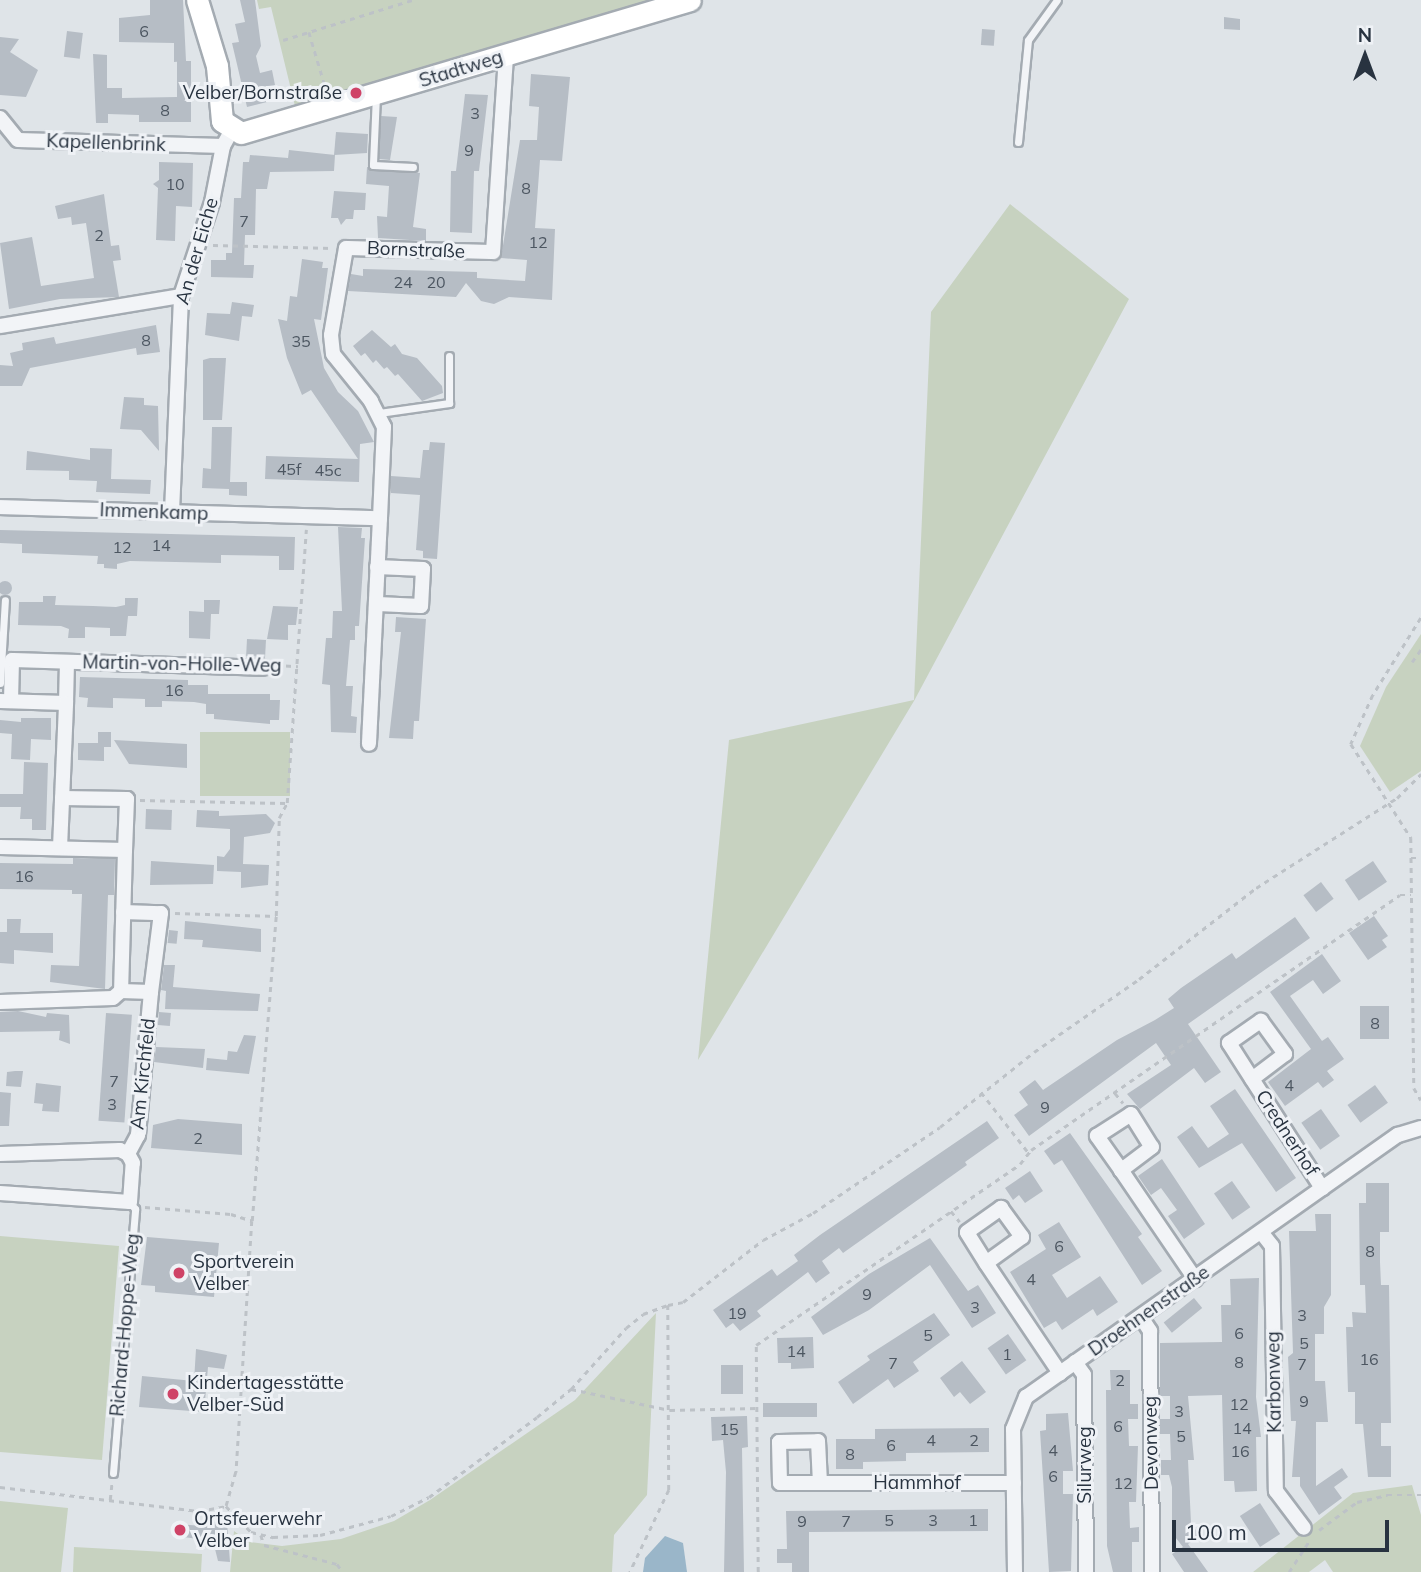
<!DOCTYPE html>
<meta charset="utf-8">
<style>
body{margin:0}
#map{position:relative;width:1421px;height:1572px;overflow:hidden;background:#dfe4e8;font-family:Mulish,sans-serif}
div>[style]{position:absolute}
.green>*{inset:0;background:#c7d2c0;transform-origin:0 0}
.water>*{inset:0;background:#9ab6c9}
.building>*{inset:0;background:#b6bdc5;transform-origin:0 0}
.round{border-radius:50%}
.path>*{height:2.5px;margin-top:-1.25px;transform-origin:0;background:repeating-linear-gradient(90deg,#bdc2c7 0 5px,transparent 0 10px)}
.roads{filter:drop-shadow(2px 0 #a4abb2) drop-shadow(-2px 0 #a4abb2) drop-shadow(0 2px #a4abb2) drop-shadow(0 -2px #a4abb2)}
.lane>*{height:7px;margin:-3.5px;padding:0 3.5px;transform-origin:3.5px;border-radius:3.5px;background:#f2f4f7}
.street>*{height:14px;margin:-7px;padding:0 7px;transform-origin:7px;border-radius:7px;background:#f2f4f7}
.secondary>*{height:21px;margin:-10.5px;padding:0 10.5px;transform-origin:10.5px;border-radius:10.5px;background:#fff}
.dots>*{width:19px;height:19px;translate:-50% -50%;box-sizing:border-box;border:4px solid #eff2f6;border-radius:50%}
span{translate:-50% -50%;white-space:nowrap;text-align:center;line-height:1.15;-webkit-text-stroke:6px #eff2f6;paint-order:stroke}
.number-label{font-size:16px;color:#4c5661}
.number-label span{-webkit-text-stroke-width:0}
.street-label{font-size:19px;color:#283340}
.poi-label{font-size:19px;color:#283340}
.right{translate:-100% -50%;text-align:right}
.left{translate:0 -50%;text-align:left}
.north{position:absolute;left:1330px;top:21px;width:70px;height:70px;-webkit-text-stroke:5px #eff2f6;paint-order:stroke;rotate:0deg;font-size:19px;font-weight:700;line-height:28px;text-align:center;color:#283340}
.north::after{content:'';display:block;margin:auto;width:24px;height:32px;background:#283340;clip-path:polygon(50% 0,100% 100%,50% 72%,0 100%)}
.scale{position:absolute;left:1172px;top:1520px;width:217px;height:32px;box-sizing:border-box;border:4px solid #283340;border-top:0;padding-left:9px;font-size:21px;line-height:24px;white-space:nowrap;color:#283340;-webkit-text-stroke:5px #eff2f6;paint-order:stroke}
</style>
<div id="map">
<div class="green">
<div style="clip-path:polygon(257px 0,672px 0,525px 45px,295px 106px,271px 7px,259px 9px)"></div>
<div style="clip-path:polygon(1010px 204px,1129px 299px,914px 701px,698px 1060px,729px 740px,914px 700px,931px 312px)"></div>
<div style="clip-path:polygon(1421px 634px,1421px 771px,1390px 792px,1360px 746px,1386px 687px)"></div>
<div style="left:200px;top:732px;width:90px;height:64px"></div>
<div style="clip-path:polygon(0 1236px,119px 1246px,102px 1460px,0 1452px)"></div>
<div style="clip-path:polygon(656px 1313px,647px 1495px,614px 1535px,612px 1572px,230px 1572px,234px 1531px,249px 1542px,282px 1546px,341px 1539px,394px 1521px,430px 1500px,575px 1400px)"></div>
<div style="clip-path:polygon(1412px 1485px,1421px 1515px,1421px 1572px,1333px 1572px,1325px 1560px,1309px 1572px,1253px 1572px,1353px 1493px)"></div>
<div style="clip-path:polygon(0 1501px,68px 1508px,61px 1572px,0 1572px)"></div>
<div style="clip-path:polygon(74px 1547px,202px 1554px,201px 1572px,73px 1572px)"></div>
</div>
<div class="water">
<div style="clip-path:polygon(665px 1536px,683px 1543px,687px 1572px,643px 1572px,645px 1558px)"></div>
</div>
<div class="building">
<div style="clip-path:polygon(150px 0,183px 0,186px 61px,174px 62px,174px 43px,119px 42px,119px 18px,150px 15px)"></div>
<div style="clip-path:polygon(240px 0,255px 0,261px 46px,256px 56px,260px 73px,272px 70px,275px 85px,268px 86px,271px 101px,247px 107px,232px 43px,239px 42px,235px 24px,245px 22px)"></div>
<div style="clip-path:polygon(1224px 17px,1240px 19px,1240px 30px,1224px 29px)"></div>
<div style="left:982px;top:29px;width:13px;height:16px;rotate:4deg"></div>
<div style="left:67px;top:31px;width:16px;height:26px;rotate:7deg"></div>
<div style="clip-path:polygon(0 37px,19px 39px,10px 52px,38px 70px,26px 97px,0 95px)"></div>
<div style="clip-path:polygon(93px 54px,107px 55px,107px 88px,122px 88px,122px 98px,177px 97px,177px 61px,191px 61px,191px 122px,139px 122px,139px 115px,108px 114px,108px 123px,96px 123px)"></div>
<div style="clip-path:polygon(531px 74px,570px 77px,562px 161px,540px 160px,535px 228px,555px 229px,552px 300px,509px 297px,494px 304px,481px 301px,466px 283px,456px 297px,348px 291px,351px 274px,363px 276px,363px 269px,477px 272px,477px 278px,525px 281px,527px 260px,501px 258px,520px 140px,537px 140px,539px 107px,529px 106px)"></div>
<div style="clip-path:polygon(465px 94px,488px 95px,479px 171px,474px 171px,472px 233px,450px 232px,451px 171px,456px 171px)"></div>
<div style="clip-path:polygon(381px 116px,397px 117px,390px 160px,379px 159px)"></div>
<div style="clip-path:polygon(336px 132px,368px 134px,367px 153px,334px 155px)"></div>
<div style="clip-path:polygon(289px 150px,335px 155px,334px 171px,270px 172px,267px 189px,256px 189px,255px 235px,245px 235px,244px 265px,254px 265px,253px 278px,211px 277px,211px 260px,226px 260px,226px 253px,232px 253px,234px 198px,241px 198px,243px 162px,249px 162px,250px 155px,288px 158px)"></div>
<div style="clip-path:polygon(159px 162px,193px 163px,192px 207px,176px 206px,175px 241px,156px 240px,158px 188px,153px 184px,159px 180px)"></div>
<div style="clip-path:polygon(367px 167px,420px 173px,413px 227px,426px 229px,426px 241px,378px 238px,377px 216px,387px 217px,389px 186px,366px 184px)"></div>
<div style="clip-path:polygon(334px 191px,366px 193px,365px 210px,354px 210px,353px 219px,346px 219px,341px 225px,338px 218px,331px 218px)"></div>
<div style="clip-path:polygon(104px 194px,111px 246px,119px 245px,121px 260px,113px 261px,119px 297px,60px 299px,9px 309px,0 243px,32px 237px,41px 286px,94px 278px,86px 223px,72px 225px,71px 217px,58px 219px,55px 206px)"></div>
<div style="clip-path:polygon(302px 259px,323px 262px,322px 268px,328px 268px,321px 320px,314px 319px,324px 368px,338px 392px,358px 411px,374px 442px,360px 444px,359px 482px,265px 479px,266px 456px,358px 459px,311px 390px,302px 395px,287px 358px,278px 319px,287px 321px,290px 296px,297px 297px)"></div>
<div style="clip-path:polygon(232px 302px,254px 305px,252px 317px,242px 316px,239px 341px,205px 335px,207px 313px,230px 314px)"></div>
<div style="clip-path:polygon(156px 325px,160px 352px,137px 355px,136px 348px,30px 368px,22px 386px,0 386px,0 365px,13px 366px,10px 353px,23px 350px,22px 343px,54px 337px,56px 344px)"></div>
<div style="clip-path:polygon(372px 330px,391px 347px,395px 344px,402px 354px,417px 358px,442px 386px,443px 393px,422px 401px,398px 374px,395px 376px,387px 367px,384px 369px,376px 360px,373px 363px,365px 353px,361px 356px,353px 346px)"></div>
<div style="clip-path:polygon(210px 358px,226px 358px,222px 420px,203px 420px,203px 360px)"></div>
<div style="clip-path:polygon(124px 397px,144px 398px,144px 405px,158px 406px,159px 451px,141px 430px,120px 429px)"></div>
<div style="clip-path:polygon(212px 427px,232px 427px,230px 482px,247px 482px,247px 496px,229px 495px,229px 489px,202px 488px,203px 468px,211px 469px)"></div>
<div style="clip-path:polygon(430px 442px,445px 443px,437px 559px,423px 558px,423px 551px,416px 550px,420px 495px,391px 493px,391px 476px,420px 478px,423px 450px,429px 450px)"></div>
<div style="clip-path:polygon(90px 448px,112px 449px,111px 479px,151px 480px,150px 494px,96px 492px,97px 481px,69px 480px,69px 471px,26px 470px,27px 451px,90px 460px)"></div>
<div style="clip-path:polygon(338px 527px,362px 528px,361px 538px,365px 538px,359px 626px,355px 626px,355px 640px,350px 640px,346px 686px,353px 686px,351px 716px,357px 717px,356px 733px,331px 732px,330px 685px,322px 684px,326px 638px,332px 638px,333px 611px,342px 611px)"></div>
<div style="clip-path:polygon(0 530px,295px 537px,294px 570px,279px 570px,279px 556px,221px 555px,221px 563px,130px 561px,117px 564px,117px 569px,104px 568px,104px 564px,97px 564px,98px 556px,22px 553px,22px 544px,0 543px)"></div>
<div class="round" style="left:-2px;top:581px;width:14px;height:14px"></div>
<div style="clip-path:polygon(43px 596px,56px 596px,55px 605px,93px 606px,116px 607px,125px 605px,125px 598px,138px 598px,137px 616px,128px 616px,126px 636px,110px 636px,110px 628px,85px 627px,85px 638px,68px 638px,69px 629px,61px 626px,18px 625px,19px 602px,43px 602px)"></div>
<div style="clip-path:polygon(204px 600px,220px 600px,219px 614px,211px 614px,210px 639px,189px 638px,189px 611px,204px 612px)"></div>
<div style="clip-path:polygon(273px 606px,298px 607px,296px 625px,288px 625px,288px 640px,267px 639px)"></div>
<div style="clip-path:polygon(396px 617px,426px 619px,419px 721px,414px 721px,413px 739px,389px 738px,401px 632px,395px 632px)"></div>
<div style="left:247px;top:639px;width:19px;height:19px;rotate:3deg"></div>
<div style="clip-path:polygon(80px 677px,188px 680px,188px 685px,208px 685px,208px 694px,270px 694px,270px 700px,280px 700px,279px 720px,270px 720px,270px 724px,214px 719px,214px 714px,206px 714px,206px 704px,194px 702px,162px 701px,162px 707px,145px 707px,145px 699px,113px 698px,113px 708px,87px 707px,88px 698px,79px 697px)"></div>
<div style="clip-path:polygon(21px 718px,51px 718px,51px 740px,31px 739px,30px 760px,11px 759px,12px 734px,0 733px,0 720px,21px 722px)"></div>
<div style="clip-path:polygon(98px 732px,111px 732px,111px 747px,104px 747px,104px 761px,78px 760px,78px 743px,98px 743px)"></div>
<div style="clip-path:polygon(114px 740px,187px 744px,187px 768px,129px 764px)"></div>
<div style="clip-path:polygon(24px 762px,48px 763px,46px 830px,32px 830px,32px 819px,20px 819px,21px 807px,0 807px,0 794px,23px 794px)"></div>
<div style="left:146px;top:809px;width:26px;height:20px;rotate:2deg"></div>
<div style="clip-path:polygon(197px 810px,219px 811px,219px 816px,266px 814px,275px 823px,270px 833px,244px 837px,243px 864px,269px 865px,268px 885px,241px 888px,241px 872px,217px 871px,217px 856px,224px 857px,230px 849px,230px 829px,196px 827px)"></div>
<div style="clip-path:polygon(73px 858px,115px 859px,114px 895px,108px 895px,105px 989px,50px 982px,51px 965px,79px 966px,82px 894px,72px 894px,72px 890px,0 889px,0 863px,73px 864px)"></div>
<div style="clip-path:polygon(151px 861px,214px 865px,213px 884px,150px 885px)"></div>
<div style="left:1373px;top:861px;width:25px;height:34px;rotate:56deg"></div>
<div style="left:1321px;top:882px;width:21px;height:22px;rotate:53deg"></div>
<div style="clip-path:polygon(1374px 916px,1388px 936px,1382px 940px,1387px 947px,1368px 960px,1349px 933px)"></div>
<div style="clip-path:polygon(1295px 917px,1310px 938px,1188px 1024px,1221px 1072px,1205px 1083px,1194px 1068px,1140px 1109px,1127px 1094px,1171px 1065px,1156px 1043px,1029px 1136px,1014px 1115px,1028px 1105px,1019px 1092px,1035px 1080px,1043px 1090px,1117px 1040px,1155px 1020px,1174px 1008px,1168px 999px,1181px 988px,1232px 953px,1236px 959px)"></div>
<div style="clip-path:polygon(7px 919px,21px 919px,20px 933px,53px 933px,53px 953px,14px 950px,14px 964px,0 963px,0 932px,7px 932px)"></div>
<div style="clip-path:polygon(185px 921px,261px 929px,261px 952px,202px 947px,203px 940px,184px 939px)"></div>
<div style="left:169px;top:930px;width:9px;height:13px;rotate:6deg"></div>
<div style="clip-path:polygon(1322px 954px,1341px 981px,1323px 994px,1313px 980px,1290px 996px,1322px 1041px,1328px 1037px,1344px 1059px,1327px 1071px,1334px 1080px,1323px 1088px,1318px 1082px,1285px 1106px,1268px 1082px,1311px 1049px,1270px 992px)"></div>
<div style="clip-path:polygon(164px 965px,175px 965px,173px 987px,260px 994px,258px 1011px,165px 1009px,166px 991px,161px 990px)"></div>
<div style="left:1389px;top:1006px;width:33px;height:29px;rotate:90deg"></div>
<div style="clip-path:polygon(18px 1011px,46px 1017px,47px 1013px,69px 1015px,70px 1044px,59px 1040px,60px 1031px,0 1032px,0 1012px)"></div>
<div style="left:159px;top:1012px;width:12px;height:13px;rotate:5deg"></div>
<div style="left:106px;top:1013px;width:26px;height:108px;rotate:4deg"></div>
<div style="clip-path:polygon(244px 1035px,256px 1036px,249px 1074px,206px 1070px,207px 1058px,227px 1060px,228px 1051px,237px 1052px)"></div>
<div style="clip-path:polygon(156px 1047px,205px 1049px,203px 1068px,154px 1062px)"></div>
<div style="clip-path:polygon(15px 1071px,23px 1071px,21px 1087px,6px 1086px,7px 1072px)"></div>
<div style="clip-path:polygon(36px 1083px,61px 1086px,59px 1112px,42px 1111px,43px 1104px,34px 1103px)"></div>
<div style="left:1375px;top:1085px;width:22px;height:34px;rotate:54deg"></div>
<div style="clip-path:polygon(1235px 1089px,1296px 1178px,1276px 1192px,1242px 1143px,1199px 1168px,1177px 1137px,1192px 1126px,1208px 1148px,1229px 1134px,1210px 1106px)"></div>
<div style="clip-path:polygon(0 1092px,11px 1093px,9px 1126px,0 1126px)"></div>
<div style="left:1321px;top:1109px;width:33px;height:24px;rotate:55deg"></div>
<div style="clip-path:polygon(178px 1119px,242px 1124px,242px 1155px,151px 1148px,153px 1125px)"></div>
<div style="clip-path:polygon(987px 1121px,999px 1138px,965px 1162px,967px 1165px,843px 1253px,839px 1248px,822px 1261px,830px 1273px,816px 1283px,808px 1272px,757px 1311px,761px 1316px,740px 1331px,733px 1323px,726px 1328px,713px 1310px,772px 1269px,777px 1276px,798px 1261px,794px 1255px,820px 1235px)"></div>
<div style="clip-path:polygon(1070px 1133px,1142px 1234px,1138px 1237px,1162px 1271px,1142px 1285px,1062px 1160px,1054px 1165px,1044px 1151px)"></div>
<div style="clip-path:polygon(1162px 1159px,1205px 1224px,1184px 1239px,1168px 1216px,1177px 1210px,1161px 1188px,1151px 1195px,1138px 1176px)"></div>
<div style="clip-path:polygon(1030px 1171px,1043px 1191px,1025px 1203px,1019px 1195px,1013px 1200px,1005px 1188px)"></div>
<div style="left:1232px;top:1181px;width:32px;height:22px;rotate:55deg"></div>
<div style="clip-path:polygon(1366px 1183px,1389px 1183px,1389px 1232px,1380px 1232px,1380px 1262px,1381px 1285px,1389px 1285px,1391px 1423px,1381px 1423px,1381px 1446px,1391px 1446px,1391px 1477px,1368px 1477px,1363px 1424px,1355px 1424px,1355px 1392px,1348px 1392px,1346px 1327px,1353px 1327px,1352px 1312px,1366px 1313px,1365px 1285px,1360px 1285px,1359px 1203px,1366px 1203px)"></div>
<div style="clip-path:polygon(1315px 1214px,1331px 1214px,1331px 1295px,1324px 1307px,1324px 1334px,1315px 1334px,1315px 1381px,1325px 1381px,1328px 1422px,1316px 1422px,1316px 1486px,1342px 1468px,1348px 1477px,1334px 1487px,1342px 1498px,1319px 1515px,1300px 1486px,1300px 1477px,1292px 1477px,1296px 1421px,1291px 1421px,1288px 1357px,1293px 1353px,1289px 1231px,1316px 1231px)"></div>
<div style="clip-path:polygon(1059px 1222px,1081px 1257px,1052px 1275px,1067px 1298px,1100px 1276px,1118px 1302px,1097px 1316px,1093px 1309px,1062px 1330px,1056px 1321px,1044px 1328px,1010px 1272px,1046px 1249px,1038px 1235px)"></div>
<div style="clip-path:polygon(147px 1237px,219px 1243px,214px 1297px,155px 1292px,155px 1286px,141px 1285px)"></div>
<div style="clip-path:polygon(930px 1238px,968px 1291px,978px 1285px,996px 1313px,972px 1328px,930px 1265px,869px 1310px,823px 1335px,811px 1317px,869px 1274px)"></div>
<div style="clip-path:polygon(1259px 1278px,1256px 1397px,1261px 1437px,1256px 1437px,1257px 1491px,1235px 1492px,1234px 1481px,1224px 1481px,1222px 1395px,1188px 1396px,1194px 1460px,1188px 1460px,1191px 1523px,1200px 1536px,1188px 1544px,1208px 1572px,1184px 1572px,1172px 1554px,1183px 1547px,1172px 1533px,1172px 1487px,1169px 1475px,1161px 1475px,1161px 1460px,1171px 1460px,1170px 1434px,1160px 1434px,1160px 1419px,1170px 1419px,1170px 1396px,1160px 1396px,1160px 1343px,1222px 1342px,1221px 1305px,1231px 1305px,1230px 1279px)"></div>
<div style="left:1194px;top:1298px;width:13px;height:39px;rotate:51deg"></div>
<div style="clip-path:polygon(934px 1313px,950px 1335px,913px 1362px,919px 1371px,894px 1388px,888px 1379px,853px 1404px,838px 1382px,870px 1360px,867px 1356px)"></div>
<div style="left:1008px;top:1334px;width:32px;height:25px;rotate:55deg"></div>
<div style="clip-path:polygon(813px 1337px,814px 1368px,791px 1369px,791px 1363px,778px 1363px,777px 1338px)"></div>
<div style="clip-path:polygon(196px 1349px,227px 1355px,224px 1369px,208px 1367px,204px 1412px,139px 1407px,142px 1376px,194px 1381px)"></div>
<div style="clip-path:polygon(962px 1361px,986px 1392px,970px 1404px,960px 1392px,954px 1397px,940px 1378px)"></div>
<div style="left:721px;top:1365px;width:22px;height:29px"></div>
<div style="clip-path:polygon(1110px 1370px,1130px 1370px,1130px 1404px,1138px 1404px,1138px 1419px,1128px 1419px,1129px 1446px,1138px 1446px,1136px 1502px,1129px 1502px,1130px 1528px,1139px 1527px,1139px 1542px,1132px 1542px,1132px 1572px,1113px 1572px,1107px 1546px,1106px 1390px,1111px 1390px)"></div>
<div style="left:817px;top:1403px;width:14px;height:54px;rotate:90deg"></div>
<div style="clip-path:polygon(1068px 1413px,1073px 1471px,1063px 1471px,1063px 1494px,1073px 1494px,1071px 1571px,1049px 1572px,1040px 1431px,1046px 1430px,1046px 1414px)"></div>
<div style="clip-path:polygon(747px 1416px,748px 1447px,742px 1448px,744px 1572px,724px 1572px,726px 1472px,723px 1440px,712px 1441px,711px 1417px)"></div>
<div style="clip-path:polygon(989px 1428px,989px 1452px,906px 1453px,906px 1461px,863px 1462px,863px 1469px,836px 1469px,836px 1439px,875px 1439px,875px 1429px)"></div>
<div style="left:1260px;top:1503px;width:37px;height:24px;rotate:57deg"></div>
<div style="clip-path:polygon(988px 1509px,988px 1531px,809px 1532px,809px 1572px,792px 1572px,792px 1563px,777px 1563px,777px 1549px,787px 1549px,786px 1511px)"></div>
<div style="clip-path:polygon(203px 1521px,227px 1522px,230px 1562px,218px 1561px,213px 1541px,176px 1536px,177px 1524px,203px 1526px)"></div>
</div>
<div class="path">
<div style="left:309px;top:32px;width:59px;rotate:73.4deg"></div>
<div style="left:283px;top:40px;width:135px;rotate:-17.2deg"></div>
<div style="left:213px;top:245px;width:119px;rotate:1.4deg"></div>
<div style="left:1421px;top:618px;width:91px;rotate:121.9deg"></div>
<div style="left:1373px;top:695px;width:54px;rotate:114.2deg"></div>
<div style="left:1351px;top:744px;width:112px;rotate:57.4deg"></div>
<div style="left:1411px;top:838px;width:250px;rotate:89.3deg"></div>
<div style="left:1414px;top:1088px;width:14px;rotate:60deg"></div>
<div style="left:1412px;top:662px;width:16px;rotate:-55deg"></div>
<div style="left:276px;top:665px;width:22px;rotate:3deg"></div>
<div style="left:140px;top:800px;width:147px;rotate:1.2deg"></div>
<div style="left:1411px;top:858px;width:10px"></div>
<div style="left:175px;top:913px;width:101px;rotate:1.7deg"></div>
<div style="left:981px;top:1092px;width:76px;rotate:51.9deg"></div>
<div style="left:1115px;top:1093px;width:13px;rotate:51deg"></div>
<div style="left:145px;top:1207px;width:86px;rotate:4.7deg"></div>
<div style="left:231px;top:1214px;width:22px;rotate:18deg"></div>
<div style="left:252px;top:1221px;width:252px;rotate:93.6deg"></div>
<div style="left:236px;top:1472px;width:35px;rotate:106deg"></div>
<div style="left:951px;top:1211px;width:14px;rotate:51deg"></div>
<div style="left:252px;top:1221px;width:306px;rotate:-85.5deg"></div>
<div style="left:276px;top:916px;width:98px;rotate:-88.2deg"></div>
<div style="left:279px;top:818px;width:17px;rotate:-62deg"></div>
<div style="left:287px;top:803px;width:274px;rotate:-86deg"></div>
<div style="left:668px;top:1305px;width:15px;rotate:-11deg"></div>
<div style="left:683px;top:1302px;width:101px;rotate:-37.8deg"></div>
<div style="left:763px;top:1240px;width:57px;rotate:-28.4deg"></div>
<div style="left:813px;top:1213px;width:153px;rotate:-34.1deg"></div>
<div style="left:940px;top:1127px;width:120px;rotate:-38.6deg"></div>
<div style="left:1034px;top:1052px;width:128px;rotate:-34.8deg"></div>
<div style="left:1139px;top:979px;width:148px;rotate:-37.9deg"></div>
<div style="left:1256px;top:888px;width:167px;rotate:-32.6deg"></div>
<div style="left:1397px;top:798px;width:34px;rotate:-45deg"></div>
<div style="left:571px;top:1389px;width:101px;rotate:12deg"></div>
<div style="left:670px;top:1410px;width:87px;rotate:-1.3deg"></div>
<div style="left:0;top:1487px;width:200px;rotate:6.9deg"></div>
<div style="left:199px;top:1511px;width:27px;rotate:-10deg"></div>
<div style="left:110px;top:1500px;width:18px;rotate:-84deg"></div>
<div style="left:226px;top:1506px;width:36px;rotate:46deg"></div>
<div style="left:251px;top:1532px;width:23px;rotate:13deg"></div>
<div style="left:273px;top:1537px;width:47px;rotate:-2.4deg"></div>
<div style="left:320px;top:1535px;width:73px;rotate:-15deg"></div>
<div style="left:391px;top:1516px;width:42px;rotate:-26.6deg"></div>
<div style="left:429px;top:1497px;width:134px;rotate:-36.5deg"></div>
<div style="left:537px;top:1417px;width:44px;rotate:-39.5deg"></div>
<div style="left:571px;top:1389px;width:82px;rotate:-48deg"></div>
<div style="left:626px;top:1328px;width:22px;rotate:-39deg"></div>
<div style="left:643px;top:1314px;width:27px;rotate:-20deg"></div>
<div style="left:668px;top:1305px;width:185px;rotate:89.7deg"></div>
<div style="left:669px;top:1490px;width:91px;rotate:115.4deg"></div>
<div style="left:1319px;top:1530px;width:47px;rotate:-36.4deg"></div>
<div style="left:1357px;top:1502px;width:31px;rotate:-13deg"></div>
<div style="left:1387px;top:1495px;width:34px"></div>
<div style="left:261px;top:1535px;width:10px;rotate:73deg"></div>
<div style="left:264px;top:1545px;width:75px;rotate:14.6deg"></div>
<div style="left:337px;top:1564px;width:10px;rotate:53deg"></div>
<div style="left:758px;top:1572px;width:227px;rotate:-90.5deg"></div>
<div style="left:756px;top:1345px;width:320px;rotate:-34.4deg"></div>
<div style="left:1020px;top:1164px;width:18px;rotate:-52deg"></div>
<div style="left:1031px;top:1150px;width:265px;rotate:-34.7deg"></div>
<div style="left:1249px;top:999px;width:183px;rotate:-34.6deg"></div>
<div style="left:1400px;top:895px;width:11px"></div>
<div style="left:1289px;top:1572px;width:38px;rotate:-57deg"></div>
</div>
<div class="roads">
<div class="lane">
<div style="left:376px;top:95px;width:70px;rotate:92.5deg"></div>
<div style="left:373px;top:165px;width:40px;rotate:2.9deg"></div>
<div style="left:1018px;top:142px;width:102px;rotate:-84.4deg"></div>
<div style="left:1028px;top:40px;width:49px;rotate:-54.1deg"></div>
<div style="left:379px;top:413px;width:71px;rotate:-8.1deg"></div>
<div style="left:449px;top:403px;width:47px;rotate:-90deg"></div>
<div style="left:0;top:683px;width:83px;rotate:-86.6deg"></div>
<div style="left:113px;top:1473px;width:265px;rotate:-85.2deg"></div>
<div style="left:135px;top:1209px;width:9px;rotate:-126deg"></div>
</div>
<div class="street">
<div style="left:0;top:118px;width:28px;rotate:51deg"></div>
<div style="left:18px;top:140px;width:205px;rotate:1.7deg"></div>
<div style="left:0;top:326px;width:183px;rotate:-9.4deg"></div>
<div style="left:0;top:507px;width:380px;rotate:1.7deg"></div>
<div style="left:380px;top:518px;width:226px;rotate:92.8deg"></div>
<div style="left:172px;top:512px;width:216px;rotate:-87.6deg"></div>
<div style="left:181px;top:296px;width:99px;rotate:-71.7deg"></div>
<div style="left:212px;top:202px;width:57px;rotate:-78.9deg"></div>
<div style="left:223px;top:146px;width:18px;rotate:-61deg"></div>
<div style="left:380px;top:518px;width:91px;rotate:-87.5deg"></div>
<div style="left:384px;top:427px;width:29px;rotate:-117deg"></div>
<div style="left:371px;top:401px;width:60px;rotate:-129deg"></div>
<div style="left:333px;top:354px;width:19px;rotate:-96deg"></div>
<div style="left:331px;top:335px;width:88px;rotate:-80.2deg"></div>
<div style="left:346px;top:248px;width:147px;rotate:1.6deg"></div>
<div style="left:493px;top:252px;width:197px;rotate:-86.2deg"></div>
<div style="left:377px;top:567px;width:46px;rotate:2.5deg"></div>
<div style="left:423px;top:569px;width:37px;rotate:93deg"></div>
<div style="left:421px;top:606px;width:43px;rotate:-177.3deg"></div>
<div style="left:0;top:701px;width:66px;rotate:1.7deg"></div>
<div style="left:66px;top:703px;width:41px;rotate:-88.6deg"></div>
<div style="left:11px;top:701px;width:41px;rotate:-88.6deg"></div>
<div style="left:12px;top:660px;width:251px;rotate:1.8deg"></div>
<div style="left:62px;top:798px;width:65px;rotate:0.9deg"></div>
<div style="left:127px;top:799px;width:51px;rotate:92.2deg"></div>
<div style="left:0;top:847px;width:125px;rotate:1.4deg"></div>
<div style="left:125px;top:850px;width:141px;rotate:91.6deg"></div>
<div style="left:121px;top:991px;width:30px;rotate:2deg"></div>
<div style="left:151px;top:992px;width:144px;rotate:95.2deg"></div>
<div style="left:138px;top:1135px;width:21px;rotate:118deg"></div>
<div style="left:60px;top:848px;width:145px;rotate:-87.6deg"></div>
<div style="left:123px;top:912px;width:38px;rotate:2deg"></div>
<div style="left:161px;top:913px;width:80px;rotate:97.2deg"></div>
<div style="left:0;top:1002px;width:113px;rotate:-2deg"></div>
<div style="left:113px;top:998px;width:11px;rotate:-41deg"></div>
<div style="left:1252px;top:1079px;width:43px;rotate:-122.6deg"></div>
<div style="left:1229px;top:1043px;width:39px;rotate:-35deg"></div>
<div style="left:1261px;top:1021px;width:41px;rotate:54deg"></div>
<div style="left:1285px;top:1054px;width:41px;rotate:142.9deg"></div>
<div style="left:1252px;top:1079px;width:130px;rotate:57.3deg"></div>
<div style="left:0;top:1154px;width:120px;rotate:-1.9deg"></div>
<div style="left:120px;top:1150px;width:9px;rotate:27deg"></div>
<div style="left:1121px;top:1170px;width:42px;rotate:-125.2deg"></div>
<div style="left:1097px;top:1136px;width:40px;rotate:-32.9deg"></div>
<div style="left:1131px;top:1114px;width:39px;rotate:58deg"></div>
<div style="left:1152px;top:1147px;width:39px;rotate:143deg"></div>
<div style="left:1121px;top:1170px;width:132px;rotate:55.8deg"></div>
<div style="left:0;top:1193px;width:130px;rotate:4deg"></div>
<div style="left:130px;top:1202px;width:39px;rotate:-86deg"></div>
<div style="left:133px;top:1163px;width:10px;rotate:-119deg"></div>
<div style="left:1261px;top:1232px;width:18px;rotate:52deg"></div>
<div style="left:1272px;top:1246px;width:245px;rotate:89.1deg"></div>
<div style="left:1276px;top:1491px;width:46px;rotate:52.9deg"></div>
<div style="left:986px;top:1263px;width:36px;rotate:-122deg"></div>
<div style="left:967px;top:1232px;width:42px;rotate:-35.2deg"></div>
<div style="left:1001px;top:1208px;width:36px;rotate:54deg"></div>
<div style="left:1022px;top:1237px;width:44px;rotate:144.2deg"></div>
<div style="left:986px;top:1263px;width:133px;rotate:56.1deg"></div>
<div style="left:1141px;top:1317px;width:17px;rotate:57deg"></div>
<div style="left:1150px;top:1331px;width:241px;rotate:89.5deg"></div>
<div style="left:1075px;top:1362px;width:16px;rotate:55deg"></div>
<div style="left:1084px;top:1375px;width:197px;rotate:89.4deg"></div>
<div style="left:820px;top:1483px;width:40px;rotate:180deg"></div>
<div style="left:780px;top:1483px;width:41px;rotate:-91.4deg"></div>
<div style="left:779px;top:1442px;width:39px;rotate:-1deg"></div>
<div style="left:818px;top:1441px;width:42px;rotate:87.3deg"></div>
<div style="left:820px;top:1483px;width:194px"></div>
<div style="left:1015px;top:1572px;width:143px;rotate:-90.8deg"></div>
<div style="left:1013px;top:1429px;width:35px;rotate:-68deg"></div>
<div style="left:1026px;top:1397px;width:455px;rotate:-35.2deg"></div>
<div style="left:1398px;top:1135px;width:24px;rotate:-17deg"></div>
</div>
<div class="secondary">
<div style="left:197px;top:0;width:69px;rotate:73.1deg"></div>
<div style="left:217px;top:66px;width:55px;rotate:84.8deg"></div>
<div style="left:222px;top:121px;width:22px;rotate:32deg"></div>
<div style="left:241px;top:133px;width:468px;rotate:-16.5deg"></div>
</div>
</div>
<div class="dots">
<div style="left:356px;top:93px;background:#cf4367"></div>
<div style="left:179px;top:1273px;background:#cf4367"></div>
<div style="left:173px;top:1394px;background:#cf4367"></div>
<div style="left:180px;top:1530px;background:#cf4367"></div>
</div>
<div class="number-label">
<span style="left:144px;top:31px">6</span>
<span style="left:165px;top:110px">8</span>
<span style="left:475px;top:113px">3</span>
<span style="left:469px;top:150px">9</span>
<span style="left:175px;top:184px">10</span>
<span style="left:526px;top:188px">8</span>
<span style="left:244px;top:221px">7</span>
<span style="left:99px;top:235px">2</span>
<span style="left:538px;top:242px">12</span>
<span style="left:403px;top:282px">24</span>
<span style="left:436px;top:282px">20</span>
<span style="left:146px;top:340px">8</span>
<span style="left:301px;top:341px">35</span>
<span style="left:289px;top:469px">45f</span>
<span style="left:328px;top:470px">45c</span>
<span style="left:161px;top:545px">14</span>
<span style="left:122px;top:547px">12</span>
<span style="left:174px;top:690px">16</span>
<span style="left:24px;top:876px">16</span>
<span style="left:1375px;top:1023px">8</span>
<span style="left:114px;top:1081px">7</span>
<span style="left:1289px;top:1085px">4</span>
<span style="left:112px;top:1104px">3</span>
<span style="left:1045px;top:1107px">9</span>
<span style="left:198px;top:1138px">2</span>
<span style="left:1059px;top:1246px">6</span>
<span style="left:1370px;top:1251px">8</span>
<span style="left:1031px;top:1279px">4</span>
<span style="left:867px;top:1294px">9</span>
<span style="left:975px;top:1307px">3</span>
<span style="left:737px;top:1313px">19</span>
<span style="left:1302px;top:1315px">3</span>
<span style="left:1239px;top:1333px">6</span>
<span style="left:928px;top:1335px">5</span>
<span style="left:1304px;top:1343px">5</span>
<span style="left:796px;top:1351px">14</span>
<span style="left:1007px;top:1354px">1</span>
<span style="left:1369px;top:1359px">16</span>
<span style="left:1239px;top:1362px">8</span>
<span style="left:893px;top:1363px">7</span>
<span style="left:1302px;top:1364px">7</span>
<span style="left:1120px;top:1380px">2</span>
<span style="left:1304px;top:1401px">9</span>
<span style="left:1239px;top:1404px">12</span>
<span style="left:1179px;top:1411px">3</span>
<span style="left:1118px;top:1426px">6</span>
<span style="left:1242px;top:1428px">14</span>
<span style="left:729px;top:1429px">15</span>
<span style="left:1181px;top:1436px">5</span>
<span style="left:931px;top:1440px">4</span>
<span style="left:974px;top:1440px">2</span>
<span style="left:891px;top:1445px">6</span>
<span style="left:1053px;top:1450px">4</span>
<span style="left:1240px;top:1451px">16</span>
<span style="left:850px;top:1454px">8</span>
<span style="left:1053px;top:1476px">6</span>
<span style="left:1123px;top:1483px">12</span>
<span style="left:889px;top:1520px">5</span>
<span style="left:933px;top:1520px">3</span>
<span style="left:973px;top:1520px">1</span>
<span style="left:802px;top:1521px">9</span>
<span style="left:846px;top:1521px">7</span>
</div>
<div class="street-label">
<span style="left:461px;top:69px;rotate:-17deg">Stadtweg</span>
<span style="left:106px;top:143px;rotate:2deg">Kapellenbrink</span>
<span style="left:416px;top:250px;rotate:2deg">Bornstraße</span>
<span style="left:197px;top:251px;rotate:-74deg">An der Eiche</span>
<span style="left:154px;top:512px;rotate:2deg">Immenkamp</span>
<span style="left:182px;top:664px;rotate:1deg">Martin-von-Holle-Weg</span>
<span style="left:143px;top:1074px;rotate:-84deg">Am Kirchfeld</span>
<span style="left:1287px;top:1133px;rotate:57deg">Crednerhof</span>
<span style="left:1149px;top:1311px;rotate:-35deg">Droehnenstraße</span>
<span style="left:125px;top:1325px;rotate:-85deg">Richard-Hoppe-Weg</span>
<span style="left:1274px;top:1382px;rotate:-91deg">Karbonweg</span>
<span style="left:1151px;top:1443px;rotate:-91deg">Devonweg</span>
<span style="left:1085px;top:1465px;rotate:-90deg">Silurweg</span>
<span style="left:917px;top:1483px">Hammhof</span>
</div>
<div class="poi-label">
<span class="right" style="left:342px;top:93px">Velber/Bornstraße</span>
<span class="left" style="left:193px;top:1273px">Sportverein<br>Velber</span>
<span class="left" style="left:187px;top:1394px">Kindertagesstätte<br>Velber-Süd</span>
<span class="left" style="left:194px;top:1530px">Ortsfeuerwehr<br>Velber</span>
</div>
<div class="north">N</div>
<div class="scale">100 m</div>
</div>
